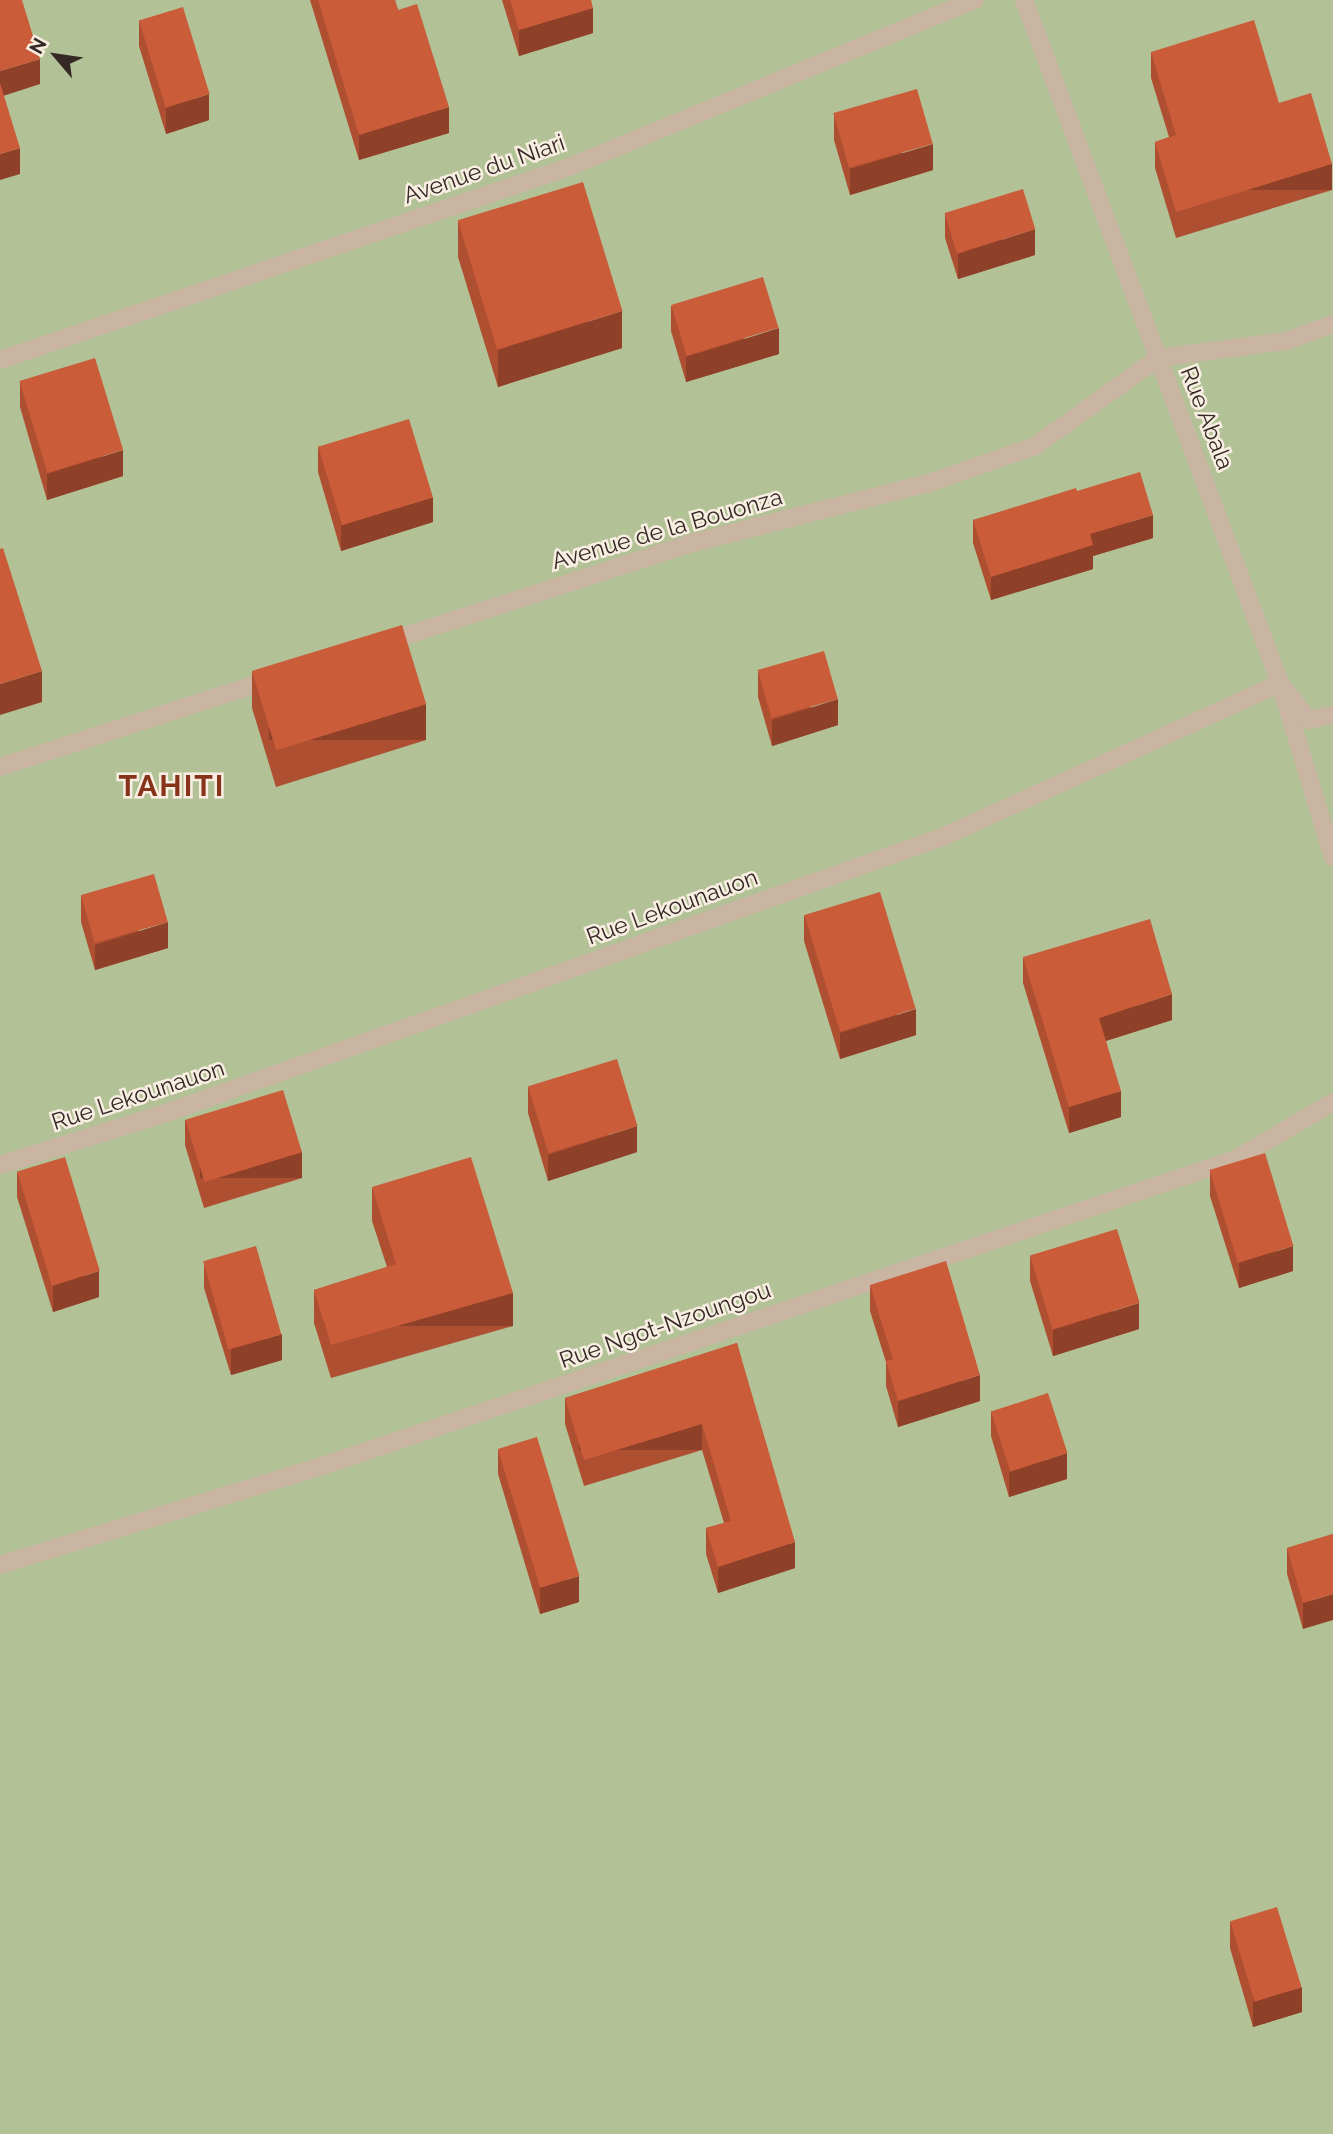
<!DOCTYPE html>
<style>
body{margin:0}
#map{position:relative;width:1333px;height:2134px;overflow:hidden;background:#f2e4d6;font-family:Raleway,sans-serif}
div>[style]{position:absolute}
.green>*{inset:0;background:#b2c196;transform-origin:0 0}
.minor>*{height:18px;margin:-9px;padding:0 9px;transform-origin:9px;border-radius:9px;background:#cab4a2}
.wall>*{inset:0;background:#af4f32}
.shaded-wall>*{inset:0;background:#8e4029;transform-origin:0 0}
.building>*{inset:0;background:#cb5c3a;transform-origin:0 0}
span{translate:-50% -50%;white-space:nowrap;text-align:center;line-height:1.15;-webkit-text-stroke:5px #f9eee2;paint-order:stroke}
.street-label{font-size:23px;color:#342924}
.district-label{font-size:30px;color:#86331a;font-weight:700;letter-spacing:2px}
.north{position:absolute;left:21px;top:21px;width:70px;height:70px;-webkit-text-stroke:5px #f9eee2;paint-order:stroke;rotate:299deg;font-size:19px;font-weight:700;line-height:28px;text-align:center;color:#342924}
.north::after{content:'';display:block;margin:auto;width:24px;height:32px;background:#342924;clip-path:polygon(50% 0,100% 100%,50% 72%,0 100%)}
</style>
<div id="map">
<div class="green">
<div style="left:0;top:0;width:1333px;height:2134px"></div>
</div>
<div class="minor">
<div style="left:1024px;top:0;width:729px;rotate:69.45deg"></div>
<div style="left:1280px;top:683px;width:182px;rotate:73.1deg"></div>
<div style="left:0;top:360px;width:601px;rotate:-18.74deg"></div>
<div style="left:569px;top:167px;width:439px;rotate:-22.4deg"></div>
<div style="left:383px;top:643px;width:322px;rotate:-17.9deg"></div>
<div style="left:689px;top:544px;width:248px;rotate:-14.3deg"></div>
<div style="left:929px;top:483px;width:112px;rotate:-19.2deg"></div>
<div style="left:1035px;top:446px;width:151px;rotate:-35.6deg"></div>
<div style="left:1158px;top:358px;width:129px;rotate:-7.6deg"></div>
<div style="left:1286px;top:341px;width:50px;rotate:-19.9deg"></div>
<div style="left:0;top:767px;width:287px;rotate:-17.9deg"></div>
<div style="left:0;top:1165px;width:177px;rotate:-17.4deg"></div>
<div style="left:169px;top:1112px;width:824px;rotate:-19.58deg"></div>
<div style="left:945px;top:836px;width:368px;rotate:-24.5deg"></div>
<div style="left:1280px;top:683px;width:47px;rotate:51.9deg"></div>
<div style="left:1309px;top:720px;width:25px;rotate:-12deg"></div>
<div style="left:0;top:1565px;width:343px;rotate:-17.1deg"></div>
<div style="left:328px;top:1464px;width:958px;rotate:-18.57deg"></div>
<div style="left:1236px;top:1159px;width:113px;rotate:-30.4deg"></div>
</div>
<div class="wall">
<div style="clip-path:polygon(310px 0,395px 0,398px 10px,449px 133px,359px 160px)"></div>
<div style="clip-path:polygon(502px 0,591px 0,593px 33px,519px 56px)"></div>
<div style="clip-path:polygon(139px 20px,209px 120px,166px 134px,139px 46px)"></div>
<div style="clip-path:polygon(1151px 52px,1279px 103px,1332px 190px,1176px 238px,1155px 168px,1155px 142px,1169px 137px,1151px 78px)"></div>
<div style="clip-path:polygon(834px 114px,933px 170px,850px 195px,834px 140px)"></div>
<div style="clip-path:polygon(945px 213px,1035px 255px,958px 279px,945px 238px)"></div>
<div style="clip-path:polygon(458px 221px,622px 348px,498px 387px,458px 257px)"></div>
<div style="clip-path:polygon(671px 306px,779px 354px,686px 382px,671px 331px)"></div>
<div style="clip-path:polygon(20px 382px,123px 476px,47px 500px,20px 407px)"></div>
<div style="clip-path:polygon(318px 446px,433px 522px,341px 551px,318px 472px)"></div>
<div style="clip-path:polygon(1077px 491px,1153px 538px,1093px 556px,1093px 569px,991px 600px,973px 543px,973px 520px)"></div>
<div style="clip-path:polygon(252px 671px,426px 740px,276px 787px,252px 708px)"></div>
<div style="clip-path:polygon(758px 672px,838px 725px,772px 746px,758px 697px)"></div>
<div style="clip-path:polygon(81px 896px,168px 948px,95px 970px,81px 922px)"></div>
<div style="clip-path:polygon(804px 915px,916px 1035px,840px 1059px,804px 941px)"></div>
<div style="clip-path:polygon(1023px 957px,1172px 1020px,1106px 1041px,1121px 1117px,1069px 1133px,1023px 983px)"></div>
<div style="clip-path:polygon(528px 1087px,637px 1152px,548px 1181px,528px 1113px)"></div>
<div style="clip-path:polygon(185px 1120px,302px 1178px,204px 1208px,185px 1145px)"></div>
<div style="clip-path:polygon(1210px 1170px,1293px 1271px,1239px 1288px,1210px 1196px)"></div>
<div style="clip-path:polygon(17px 1171px,99px 1297px,53px 1312px,17px 1197px)"></div>
<div style="clip-path:polygon(372px 1187px,513px 1326px,331px 1378px,314px 1323px,314px 1290px,387px 1267px,372px 1221px)"></div>
<div style="clip-path:polygon(1030px 1256px,1139px 1329px,1053px 1356px,1030px 1281px)"></div>
<div style="clip-path:polygon(204px 1263px,282px 1360px,231px 1375px,204px 1288px)"></div>
<div style="clip-path:polygon(870px 1285px,980px 1401px,898px 1427px,886px 1386px,886px 1362px,870px 1311px)"></div>
<div style="clip-path:polygon(737px 1343px,795px 1568px,718px 1593px,706px 1554px,706px 1528px,724px 1523px,702px 1450px,584px 1486px,565px 1424px,565px 1398px)"></div>
<div style="clip-path:polygon(991px 1411px,1067px 1479px,1009px 1497px,991px 1436px)"></div>
<div style="clip-path:polygon(498px 1449px,579px 1602px,540px 1614px,498px 1474px)"></div>
<div style="clip-path:polygon(1333px 1534px,1303px 1629px,1287px 1574px,1287px 1548px)"></div>
<div style="clip-path:polygon(1230px 1922px,1302px 2012px,1253px 2027px,1230px 1948px)"></div>
</div>
<div class="shaded-wall">
<div style="clip-path:polygon(593px 8px,593px 33px,519px 56px,519px 30px)"></div>
<div style="clip-path:polygon(40px 59px,40px 84px,0 97px,0 71px)"></div>
<div style="clip-path:polygon(209px 94px,209px 120px,166px 134px,166px 108px)"></div>
<div style="clip-path:polygon(449px 107px,449px 133px,359px 160px,359px 135px)"></div>
<div style="clip-path:polygon(933px 144px,933px 170px,850px 195px,850px 169px)"></div>
<div style="clip-path:polygon(20px 148px,20px 174px,0 180px,0 154px)"></div>
<div style="left:1332px;top:164px;width:26px;height:163px;rotate:90deg"></div>
<div style="clip-path:polygon(1035px 229px,1035px 255px,958px 279px,958px 254px)"></div>
<div style="clip-path:polygon(622px 311px,622px 348px,498px 387px,498px 350px)"></div>
<div style="clip-path:polygon(779px 328px,779px 354px,686px 382px,686px 357px)"></div>
<div style="clip-path:polygon(123px 450px,123px 476px,47px 500px,47px 474px)"></div>
<div style="clip-path:polygon(433px 497px,433px 522px,341px 551px,341px 525px)"></div>
<div style="clip-path:polygon(1153px 515px,1153px 538px,1093px 556px,1093px 569px,991px 600px,991px 577px,1090px 534px)"></div>
<div style="clip-path:polygon(42px 671px,42px 702px,0 715px,0 684px)"></div>
<div style="clip-path:polygon(838px 699px,838px 725px,772px 746px,772px 720px)"></div>
<div style="left:426px;top:704px;width:36px;height:157px;rotate:90deg"></div>
<div style="clip-path:polygon(168px 922px,168px 948px,95px 970px,95px 945px)"></div>
<div style="clip-path:polygon(1172px 994px,1172px 1020px,1099px 1043px,1099px 1018px)"></div>
<div style="clip-path:polygon(916px 1009px,916px 1035px,840px 1059px,840px 1033px)"></div>
<div style="clip-path:polygon(1121px 1091px,1121px 1117px,1069px 1133px,1069px 1107px)"></div>
<div style="clip-path:polygon(637px 1126px,637px 1152px,548px 1181px,548px 1155px)"></div>
<div style="left:302px;top:1152px;width:26px;height:102px;rotate:90deg"></div>
<div style="clip-path:polygon(1293px 1246px,1293px 1271px,1239px 1288px,1239px 1263px)"></div>
<div style="clip-path:polygon(99px 1271px,99px 1297px,53px 1312px,53px 1286px)"></div>
<div style="left:513px;top:1293px;width:33px;height:189px;rotate:90deg"></div>
<div style="clip-path:polygon(1139px 1303px,1139px 1329px,1053px 1356px,1053px 1330px)"></div>
<div style="clip-path:polygon(282px 1334px,282px 1360px,231px 1375px,231px 1349px)"></div>
<div style="clip-path:polygon(980px 1375px,980px 1401px,898px 1427px,898px 1401px)"></div>
<div style="left:702px;top:1424px;width:26px;height:123px;rotate:90deg"></div>
<div style="clip-path:polygon(1067px 1453px,1067px 1479px,1009px 1497px,1009px 1472px)"></div>
<div style="clip-path:polygon(795px 1542px,795px 1568px,718px 1593px,718px 1567px)"></div>
<div style="clip-path:polygon(579px 1576px,579px 1602px,540px 1614px,540px 1588px)"></div>
<div style="clip-path:polygon(1333px 1594px,1333px 1620px,1303px 1629px,1303px 1603px)"></div>
<div style="clip-path:polygon(1302px 1987px,1302px 2012px,1253px 2027px,1253px 2001px)"></div>
</div>
<div class="building">
<div style="clip-path:polygon(0 0,22px 0,40px 59px,0 71px)"></div>
<div style="clip-path:polygon(318px 0,395px 0,398px 10px,417px 4px,449px 107px,359px 135px)"></div>
<div style="clip-path:polygon(510px 0,591px 0,593px 8px,519px 30px)"></div>
<div style="left:183px;top:7px;width:91px;height:46px;rotate:73deg"></div>
<div style="clip-path:polygon(1254px 20px,1279px 103px,1311px 93px,1332px 164px,1176px 212px,1155px 142px,1176px 135px,1151px 52px)"></div>
<div style="clip-path:polygon(0 83px,20px 148px,0 154px)"></div>
<div style="left:917px;top:89px;width:57px;height:87px;rotate:74deg"></div>
<div style="left:583px;top:182px;width:135px;height:131px;rotate:73deg"></div>
<div style="left:1023px;top:189px;width:42px;height:82px;rotate:73deg"></div>
<div style="left:763px;top:277px;width:53px;height:96px;rotate:73deg"></div>
<div style="left:95px;top:358px;width:96px;height:79px;rotate:73deg"></div>
<div style="left:409px;top:419px;width:82px;height:95px;rotate:73deg"></div>
<div style="clip-path:polygon(1140px 472px,1153px 515px,1090px 534px,1093px 545px,991px 577px,973px 520px,1076px 488px,1077px 491px)"></div>
<div style="clip-path:polygon(3px 548px,42px 671px,0 684px,0 549px)"></div>
<div style="left:402px;top:625px;width:83px;height:157px;rotate:73deg"></div>
<div style="left:824px;top:651px;width:50px;height:69px;rotate:74deg"></div>
<div style="left:154px;top:874px;width:50px;height:76px;rotate:74deg"></div>
<div style="left:880px;top:892px;width:122px;height:79px;rotate:73deg"></div>
<div style="clip-path:polygon(1150px 919px,1172px 994px,1099px 1018px,1121px 1091px,1069px 1107px,1023px 957px)"></div>
<div style="left:617px;top:1059px;width:70px;height:93px;rotate:73deg"></div>
<div style="left:283px;top:1090px;width:65px;height:102px;rotate:73deg"></div>
<div style="left:1265px;top:1153px;width:97px;height:58px;rotate:73deg"></div>
<div style="left:65px;top:1157px;width:119px;height:50px;rotate:73deg"></div>
<div style="clip-path:polygon(471px 1157px,513px 1293px,331px 1345px,314px 1290px,396px 1264px,372px 1187px)"></div>
<div style="left:1117px;top:1229px;width:77px;height:91px;rotate:73deg"></div>
<div style="left:256px;top:1246px;width:92px;height:55px;rotate:74deg"></div>
<div style="clip-path:polygon(946px 1261px,980px 1375px,898px 1401px,886px 1361px,893px 1359px,870px 1285px)"></div>
<div style="clip-path:polygon(737px 1343px,795px 1542px,718px 1567px,706px 1528px,731px 1521px,702px 1424px,584px 1460px,565px 1398px)"></div>
<div style="left:1048px;top:1393px;width:63px;height:60px;rotate:72deg"></div>
<div style="left:537px;top:1437px;width:145px;height:41px;rotate:73deg"></div>
<div style="clip-path:polygon(1333px 1534px,1333px 1594px,1303px 1603px,1287px 1548px)"></div>
<div style="left:1277px;top:1907px;width:84px;height:49px;rotate:73deg"></div>
</div>
<div class="street-label">
<span style="left:484px;top:169px;rotate:-19deg">Avenue du Niari</span>
<span style="left:1207px;top:418px;rotate:69deg">Rue Abala</span>
<span style="left:667px;top:529px;rotate:-16deg">Avenue de la Bouonza</span>
<span style="left:672px;top:907px;rotate:-20deg">Rue Lekounauon</span>
<span style="left:138px;top:1095px;rotate:-18deg">Rue Lekounauon</span>
<span style="left:665px;top:1325px;rotate:-19deg">Rue Ngot-Nzoungou</span>
</div>
<div class="district-label">
<span style="left:172px;top:786px">TAHITI</span>
</div>
<div class="north">N</div>
</div>
